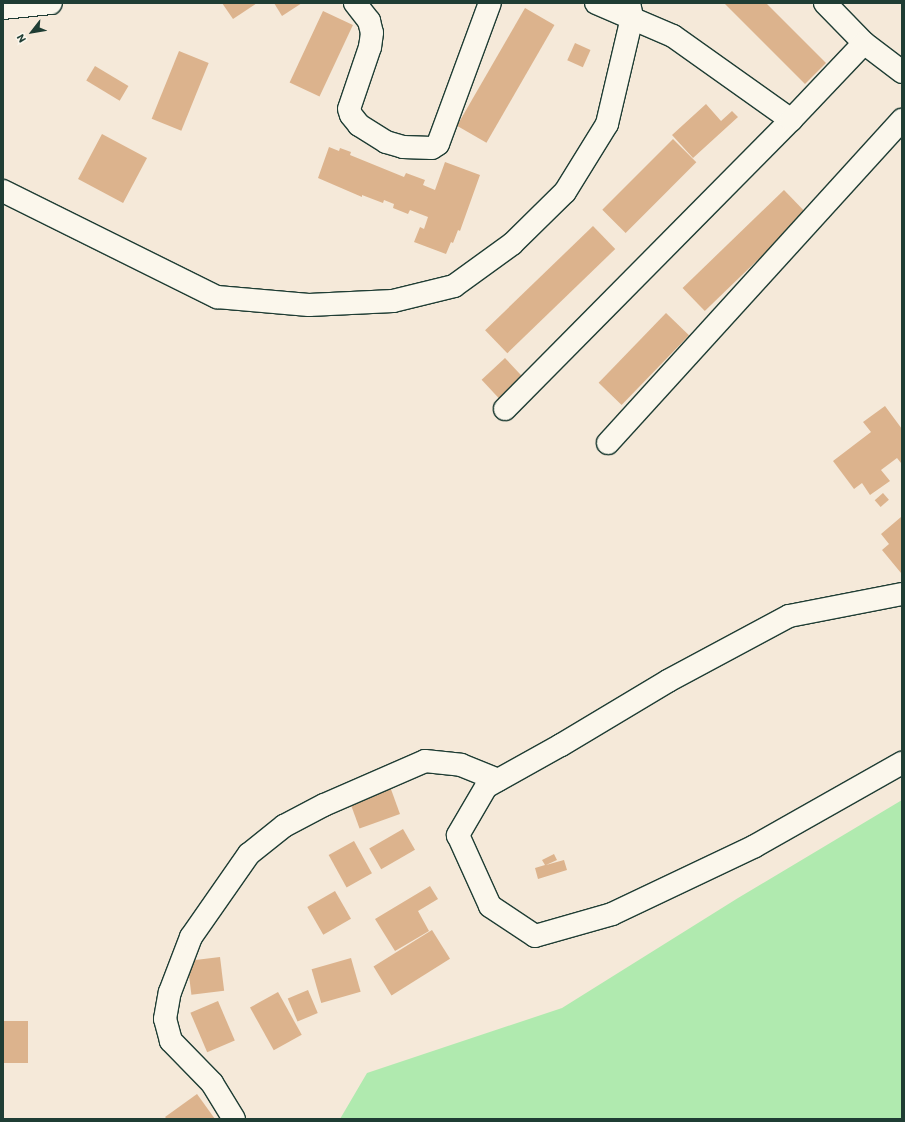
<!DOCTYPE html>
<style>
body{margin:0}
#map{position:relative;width:905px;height:1122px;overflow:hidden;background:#f5e9d9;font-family:Itim,sans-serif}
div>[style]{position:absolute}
.green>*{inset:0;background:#b0eaaf}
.building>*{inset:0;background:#dcb38d;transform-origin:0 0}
.roads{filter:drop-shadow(1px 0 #1f3d34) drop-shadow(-1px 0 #1f3d34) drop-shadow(0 1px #1f3d34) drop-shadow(0 -1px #1f3d34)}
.minor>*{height:22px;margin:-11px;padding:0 11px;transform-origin:11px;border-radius:11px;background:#fbf7ec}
span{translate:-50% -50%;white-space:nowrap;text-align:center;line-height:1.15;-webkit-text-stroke:4px #fbf7ec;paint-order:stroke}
.frame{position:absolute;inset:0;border:4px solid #1f3d34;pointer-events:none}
.north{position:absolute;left:12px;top:12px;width:40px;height:40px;-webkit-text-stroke:3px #fbf7ec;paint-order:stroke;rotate:239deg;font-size:11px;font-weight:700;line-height:16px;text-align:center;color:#1f3d34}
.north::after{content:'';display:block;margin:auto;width:14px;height:18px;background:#1f3d34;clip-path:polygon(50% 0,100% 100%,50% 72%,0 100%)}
</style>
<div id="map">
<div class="green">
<div style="clip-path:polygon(902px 800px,902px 1119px,340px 1119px,367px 1073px,562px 1008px,738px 898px)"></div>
</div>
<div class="building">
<div style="clip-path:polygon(222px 3px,257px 3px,233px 19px)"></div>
<div style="clip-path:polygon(274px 3px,302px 3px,282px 16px)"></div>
<div style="clip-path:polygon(724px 3px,766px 3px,826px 63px,805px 84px)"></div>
<div style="left:525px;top:8px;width:34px;height:136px;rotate:30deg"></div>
<div style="left:323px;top:11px;width:33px;height:79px;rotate:25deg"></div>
<div style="left:575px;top:43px;width:17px;height:19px;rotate:24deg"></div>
<div style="left:179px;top:51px;width:32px;height:73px;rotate:22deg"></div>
<div style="left:95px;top:66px;width:39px;height:17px;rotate:31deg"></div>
<div style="clip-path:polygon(706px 104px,721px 121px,732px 111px,738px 117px,693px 158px,672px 135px)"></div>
<div style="left:102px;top:134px;width:51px;height:51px;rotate:28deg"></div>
<div style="left:673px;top:139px;width:33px;height:100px;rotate:45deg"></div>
<div style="clip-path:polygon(329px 147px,339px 151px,340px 148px,351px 152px,350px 155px,404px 177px,406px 173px,425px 180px,423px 185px,435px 190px,445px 162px,480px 175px,460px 231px,458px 230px,453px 243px,451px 242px,446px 254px,414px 242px,420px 227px,424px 229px,428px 217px,410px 210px,408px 214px,393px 208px,394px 204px,384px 200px,383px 203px,362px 195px,362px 197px,318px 178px)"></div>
<div style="left:784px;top:190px;width:32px;height:141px;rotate:46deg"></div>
<div style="left:593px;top:226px;width:32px;height:150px;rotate:46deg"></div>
<div style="left:666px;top:313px;width:32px;height:97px;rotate:44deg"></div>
<div style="left:505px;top:358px;width:26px;height:32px;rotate:47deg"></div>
<div style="clip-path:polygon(885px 406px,902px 429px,902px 462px,901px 463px,897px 458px,881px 470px,890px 481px,870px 495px,862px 483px,854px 489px,833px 461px,871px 432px,863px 422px)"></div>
<div style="left:883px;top:493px;width:9px;height:11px;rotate:49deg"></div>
<div style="clip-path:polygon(901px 517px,902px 519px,901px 573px,882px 550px,889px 544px,881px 534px)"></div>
<div style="left:388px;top:781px;width:35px;height:43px;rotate:70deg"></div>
<div style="left:403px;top:829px;width:24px;height:39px;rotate:60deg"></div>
<div style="left:354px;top:841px;width:37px;height:29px;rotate:61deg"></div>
<div style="clip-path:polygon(554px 854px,557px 860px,546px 865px,564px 860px,567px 870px,538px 879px,535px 868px,545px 865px,542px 860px)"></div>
<div style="clip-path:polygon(430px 886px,438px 899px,418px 911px,429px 931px,395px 951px,375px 919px)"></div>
<div style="left:335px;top:891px;width:32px;height:32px;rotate:60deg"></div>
<div style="left:432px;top:930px;width:34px;height:69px;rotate:58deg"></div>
<div style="left:220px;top:957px;width:34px;height:33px;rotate:83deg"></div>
<div style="left:351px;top:958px;width:35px;height:41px;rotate:74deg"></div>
<div style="left:308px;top:990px;width:25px;height:22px;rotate:67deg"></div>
<div style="left:278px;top:992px;width:49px;height:32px;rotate:61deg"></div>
<div style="left:218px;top:1001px;width:43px;height:30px;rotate:67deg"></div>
<div style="left:3px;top:1021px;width:25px;height:42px"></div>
<div style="clip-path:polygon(197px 1094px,215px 1119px,167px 1119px,165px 1117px)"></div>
</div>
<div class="roads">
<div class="minor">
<div style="left:355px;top:3px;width:23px;rotate:52deg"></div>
<div style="left:369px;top:21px;width:12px;rotate:76deg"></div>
<div style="left:372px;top:33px;width:14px;rotate:98deg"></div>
<div style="left:370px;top:47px;width:65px;rotate:108.7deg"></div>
<div style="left:349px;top:109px;width:6px;rotate:72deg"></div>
<div style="left:351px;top:115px;width:13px;rotate:51deg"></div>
<div style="left:359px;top:125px;width:32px;rotate:32deg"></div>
<div style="left:386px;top:142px;width:18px;rotate:16deg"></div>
<div style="left:403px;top:147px;width:29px;rotate:2deg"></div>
<div style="left:432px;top:148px;width:7px;rotate:-34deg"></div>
<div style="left:438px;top:144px;width:150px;rotate:-69.8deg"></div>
<div style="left:596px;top:3px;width:84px;rotate:23.2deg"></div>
<div style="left:673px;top:36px;width:145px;rotate:35.4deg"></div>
<div style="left:825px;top:3px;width:56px;rotate:45.7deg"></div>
<div style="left:864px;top:43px;width:48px;rotate:37.3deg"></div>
<div style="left:3px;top:8px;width:48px;rotate:-5.9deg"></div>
<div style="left:3px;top:191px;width:239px;rotate:26.4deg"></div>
<div style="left:217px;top:297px;width:92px;rotate:5deg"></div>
<div style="left:309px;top:305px;width:84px;rotate:-2.7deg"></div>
<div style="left:393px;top:301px;width:63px;rotate:-13.8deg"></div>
<div style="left:454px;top:286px;width:72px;rotate:-35.9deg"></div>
<div style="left:512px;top:244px;width:74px;rotate:-44.5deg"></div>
<div style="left:565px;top:192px;width:80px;rotate:-58.3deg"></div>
<div style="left:607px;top:124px;width:110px;rotate:-76.8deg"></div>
<div style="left:632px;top:17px;width:14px;rotate:-102deg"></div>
<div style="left:505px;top:409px;width:407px;rotate:-45.3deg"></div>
<div style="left:791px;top:120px;width:106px;rotate:-46.5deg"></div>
<div style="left:608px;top:443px;width:437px;rotate:-47.7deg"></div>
<div style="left:902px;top:594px;width:115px;rotate:169deg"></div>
<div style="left:789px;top:616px;width:137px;rotate:151.8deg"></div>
<div style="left:668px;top:681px;width:125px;rotate:149.1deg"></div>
<div style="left:561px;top:745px;width:86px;rotate:150.8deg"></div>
<div style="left:486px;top:787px;width:56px;rotate:120.3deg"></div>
<div style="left:458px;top:835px;width:78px;rotate:65.7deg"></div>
<div style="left:490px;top:906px;width:54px;rotate:33.7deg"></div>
<div style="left:535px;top:936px;width:80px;rotate:-15.9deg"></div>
<div style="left:612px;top:914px;width:158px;rotate:-25.4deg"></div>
<div style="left:755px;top:846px;width:169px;rotate:-29.5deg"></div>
<div style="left:234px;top:1119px;width:42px;rotate:-121.4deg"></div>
<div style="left:212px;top:1083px;width:59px;rotate:-134.3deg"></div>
<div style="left:171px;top:1041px;width:23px;rotate:-105deg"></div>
<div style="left:165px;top:1019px;width:27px;rotate:-80deg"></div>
<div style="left:170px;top:992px;width:59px;rotate:-69.1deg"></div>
<div style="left:191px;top:937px;width:101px;rotate:-55.1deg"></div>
<div style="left:249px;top:854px;width:45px;rotate:-38.7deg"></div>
<div style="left:284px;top:826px;width:45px;rotate:-27.7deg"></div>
<div style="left:324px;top:805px;width:110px;rotate:-23.5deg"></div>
<div style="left:425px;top:761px;width:36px;rotate:6deg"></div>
<div style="left:461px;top:765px;width:40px;rotate:22deg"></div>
</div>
</div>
<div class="frame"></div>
<div class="north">N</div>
</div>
